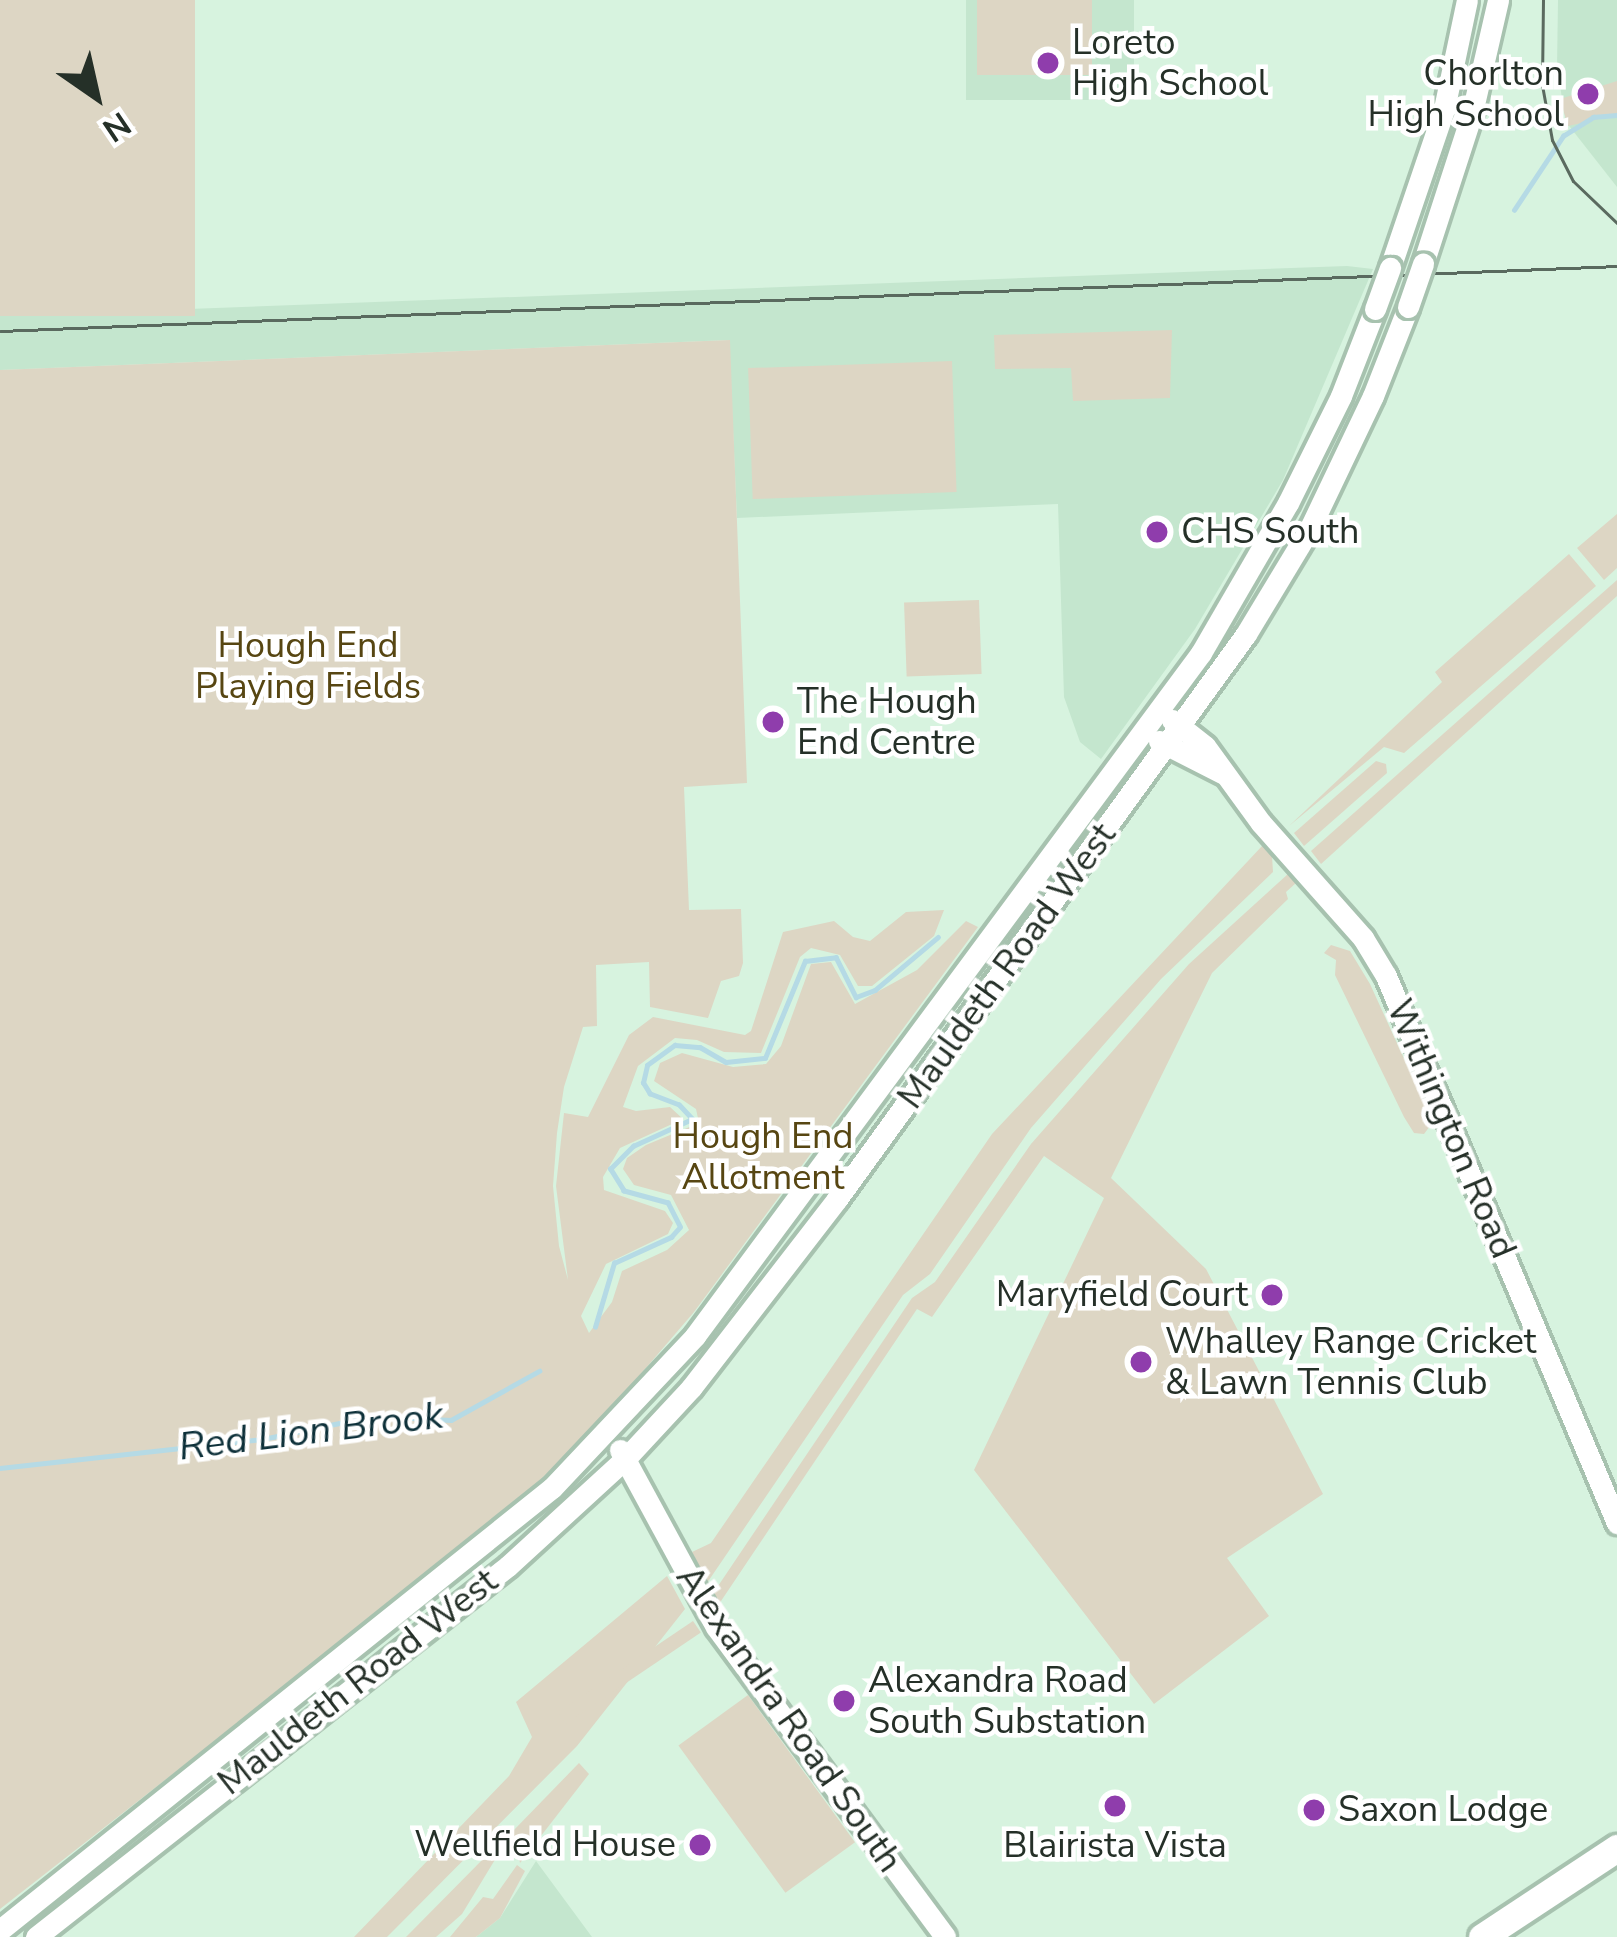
<!DOCTYPE html>
<style>
body{margin:0}
#map{position:relative;width:1617px;height:1937px;overflow:hidden;background:#d7f3df;font-family:"Nunito Sans",sans-serif}
div>[style]{position:absolute}
.built>*{inset:0;background:#c4e6ce;transform-origin:0 0}
.green>*{inset:0;background:#ddd6c4;transform-origin:0 0}
.stream>*{height:4.5px;margin:-2.25px;padding:0 2.25px;transform-origin:2.25px;border-radius:2.25px;background:#b5dae5}
.roads{filter:drop-shadow(3px 0 #a7c2af) drop-shadow(-3px 0 #a7c2af) drop-shadow(0 3px #a7c2af) drop-shadow(0 -3px #a7c2af)}
.secondary>*{height:21px;margin:-10.5px;padding:0 10.5px;transform-origin:10.5px;border-radius:10.5px;background:#fff}
.highway>*{height:27px;margin:-13.5px;padding:0 13.5px;transform-origin:13.5px;border-radius:13.5px;background:#fff}
.tram>*{height:3px;margin:-1.5px;padding:0 1.5px;transform-origin:1.5px;border-radius:1.5px;background:#5a6a5f}
.bridges{filter:drop-shadow(3px 0 #a7c2af) drop-shadow(-3px 0 #a7c2af) drop-shadow(0 3px #a7c2af) drop-shadow(0 -3px #a7c2af)}
.secondary-bridge>*{height:21px;margin:-10.5px;padding:0 10.5px;transform-origin:10.5px;border-radius:10.5px;background:#fff}
.dots>*{width:33px;height:33px;translate:-50% -50%;box-sizing:border-box;border:6px solid #fff;border-radius:50%}
span{translate:-50% -50%;white-space:nowrap;text-align:center;line-height:1.15;-webkit-text-stroke:9px #fff;paint-order:stroke}
.poi-label{font-size:36px;color:#253028}
.left{translate:0 -50%;text-align:left}
.right{translate:-100% -50%;text-align:right}
.park-label{font-size:36px;color:#574612}
.street-label{font-size:36px;color:#253028}
.water-label{font-size:39px;color:#0d3039;font-style:italic}
.north{position:absolute;left:36px;top:36px;width:120px;height:120px;-webkit-text-stroke:9px #fff;paint-order:stroke;rotate:146deg;font-size:33px;font-weight:700;line-height:48px;text-align:center;color:#253028}
.north::after{content:'';display:block;margin:auto;width:42px;height:54px;background:#253028;clip-path:polygon(50% 0,100% 100%,50% 72%,0 100%)}
</style>
<div id="map">
<div class="built">
<div style="left:966px;top:0;width:168px;height:100px"></div>
<div style="clip-path:polygon(1558px 0,1617px 0,1617px 187px,1566px 122px,1557px 68px)"></div>
<div style="clip-path:polygon(1347px 266px,1373px 269px,1283px 480px,1195px 629px,1101px 759px,1080px 742px,1064px 697px,1058px 504px,737px 518px,729px 340px,0 370px,0 316px)"></div>
<div style="clip-path:polygon(536px 1861px,592px 1937px,476px 1937px,500px 1918px)"></div>
</div>
<div class="green">
<div style="left:0;top:0;width:195px;height:316px"></div>
<div style="left:977px;top:0;width:115px;height:75px"></div>
<div style="clip-path:polygon(1617px 81px,1617px 115px,1568px 126px,1560px 99px)"></div>
<div style="clip-path:polygon(1172px 330px,1170px 398px,1073px 401px,1071px 368px,995px 369px,994px 335px)"></div>
<div style="clip-path:polygon(730px 340px,747px 783px,684px 787px,689px 910px,741px 909px,743px 963px,739px 976px,721px 981px,708px 1018px,650px 1007px,649px 962px,596px 965px,597px 1026px,583px 1027px,564px 1087px,557px 1133px,553px 1186px,559px 1246px,568px 1280px,556px 1186px,564px 1113px,588px 1117px,629px 1035px,653px 1017px,745px 1035px,751px 1031px,783px 932px,834px 921px,853px 937px,870px 941px,906px 912px,944px 910px,934px 936px,872px 986px,858px 986px,840px 955px,811px 948px,800px 957px,761px 1053px,724px 1052px,697px 1040px,675px 1038px,638px 1066px,623px 1107px,636px 1111px,670px 1107px,683px 1119px,620px 1148px,603px 1177px,604px 1190px,665px 1211px,673px 1223px,668px 1234px,606px 1264px,581px 1316px,589px 1333px,612px 1302px,622px 1271px,667px 1250px,689px 1230px,671px 1195px,634px 1185px,623px 1169px,627px 1158px,646px 1145px,699px 1123px,696px 1109px,654px 1081px,660px 1063px,682px 1053px,733px 1067px,766px 1064px,781px 1046px,811px 964px,831px 962px,855px 1004px,917px 970px,966px 921px,978px 927px,694px 1312px,585px 1439px,485px 1530px,0 1909px,0 370px)"></div>
<div style="left:952px;top:361px;width:131px;height:204px;rotate:88deg"></div>
<div style="clip-path:polygon(1617px 514px,1617px 568px,1604px 580px,1577px 548px)"></div>
<div style="clip-path:polygon(1569px 554px,1596px 586px,1404px 753px,1384px 747px,1289px 826px,1442px 682px,1435px 672px)"></div>
<div style="clip-path:polygon(1617px 580px,1617px 596px,1321px 864px,1311px 851px)"></div>
<div style="left:979px;top:600px;width:74px;height:75px;rotate:88deg"></div>
<div style="clip-path:polygon(1376px 761px,1386px 764px,1387px 773px,1304px 846px,1294px 833px)"></div>
<div style="clip-path:polygon(1263px 845px,1272px 856px,1273px 872px,1161px 979px,1031px 1128px,930px 1274px,903px 1295px,707px 1583px,692px 1552px,711px 1543px,992px 1134px)"></div>
<div style="clip-path:polygon(1288px 874px,1296px 883px,1286px 892px,1288px 899px,1212px 973px,1111px 1178px,1206px 1269px,1323px 1494px,1227px 1558px,1269px 1616px,1154px 1704px,974px 1470px,1104px 1198px,1044px 1156px,932px 1317px,917px 1309px,717px 1607px,714px 1592px,912px 1298px,935px 1282px,1031px 1144px,1189px 964px)"></div>
<div style="clip-path:polygon(1331px 945px,1350px 951px,1370px 984px,1433px 1122px,1424px 1134px,1414px 1133px,1404px 1117px,1335px 975px,1336px 960px,1324px 953px)"></div>
<div style="clip-path:polygon(667px 1576px,685px 1609px,577px 1746px,387px 1937px,354px 1937px,509px 1776px,532px 1737px,516px 1702px)"></div>
<div style="left:693px;top:1621px;width:14px;height:163px;rotate:56deg"></div>
<div style="left:748px;top:1695px;width:182px;height:86px;rotate:54deg"></div>
<div style="clip-path:polygon(579px 1763px,589px 1774px,520px 1863px,513px 1831px)"></div>
<div style="clip-path:polygon(489px 1853px,496px 1858px,462px 1914px,436px 1937px,406px 1937px)"></div>
<div style="clip-path:polygon(517px 1865px,525px 1871px,500px 1918px,476px 1937px,450px 1937px,483px 1897px,493px 1899px)"></div>
</div>
<div class="stream">
<div style="left:1514px;top:210px;width:89px;rotate:-56.5deg"></div>
<div style="left:1563px;top:136px;width:36px;rotate:-32deg"></div>
<div style="left:1593px;top:117px;width:24px;rotate:-5deg"></div>
<div style="left:595px;top:1327px;width:67px;rotate:-73.5deg"></div>
<div style="left:614px;top:1263px;width:63px;rotate:-24.5deg"></div>
<div style="left:671px;top:1237px;width:13px;rotate:-48deg"></div>
<div style="left:680px;top:1227px;width:27px;rotate:-117deg"></div>
<div style="left:668px;top:1203px;width:46px;rotate:-164.7deg"></div>
<div style="left:624px;top:1191px;width:26px;rotate:-122deg"></div>
<div style="left:610px;top:1169px;width:33px;rotate:-45deg"></div>
<div style="left:633px;top:1146px;width:65px;rotate:-24.6deg"></div>
<div style="left:692px;top:1119px;width:19px;rotate:-133deg"></div>
<div style="left:679px;top:1105px;width:31px;rotate:-159deg"></div>
<div style="left:650px;top:1094px;width:13px;rotate:-122deg"></div>
<div style="left:643px;top:1083px;width:18px;rotate:-77deg"></div>
<div style="left:647px;top:1065px;width:34px;rotate:-36deg"></div>
<div style="left:675px;top:1045px;width:25px;rotate:5deg"></div>
<div style="left:700px;top:1047px;width:30px;rotate:30deg"></div>
<div style="left:726px;top:1062px;width:39px;rotate:-6deg"></div>
<div style="left:765px;top:1058px;width:105px;rotate:-67.6deg"></div>
<div style="left:805px;top:961px;width:31px;rotate:-7deg"></div>
<div style="left:836px;top:957px;width:45px;rotate:63.4deg"></div>
<div style="left:856px;top:997px;width:20px;rotate:-20deg"></div>
<div style="left:875px;top:990px;width:82px;rotate:-40.1deg"></div>
<div style="left:0;top:1468px;width:265px;rotate:-6.3deg"></div>
<div style="left:263px;top:1439px;width:112px;rotate:-11.8deg"></div>
<div style="left:373px;top:1416px;width:78px;rotate:2.9deg"></div>
<div style="left:451px;top:1420px;width:101px;rotate:-29.1deg"></div>
</div>
<div class="roads">
<div class="secondary">
<div style="left:1423px;top:264px;width:159px;rotate:-72deg"></div>
<div style="left:1472px;top:113px;width:116px;rotate:-77deg"></div>
<div style="left:1390px;top:268px;width:168px;rotate:-71.2deg"></div>
<div style="left:1444px;top:109px;width:111px;rotate:-78.1deg"></div>
<div style="left:1172px;top:720px;width:42px;rotate:38.2deg"></div>
<div style="left:1205px;top:746px;width:95px;rotate:54deg"></div>
<div style="left:1261px;top:823px;width:154px;rotate:48.4deg"></div>
<div style="left:1363px;top:938px;width:44px;rotate:58.8deg"></div>
<div style="left:1386px;top:976px;width:594px;rotate:67.11deg"></div>
<div style="left:1159px;top:741px;width:71px;rotate:26.9deg"></div>
<div style="left:620px;top:1450px;width:201px;rotate:61.5deg"></div>
<div style="left:716px;top:1627px;width:385px;rotate:53.5deg"></div>
<div style="left:0;top:1930px;width:707px;rotate:-38.69deg"></div>
<div style="left:552px;top:1488px;width:209px;rotate:-46.7deg"></div>
<div style="left:695px;top:1336px;width:850px;rotate:-53.47deg"></div>
<div style="left:1201px;top:653px;width:173px;rotate:-59.9deg"></div>
<div style="left:1288px;top:503px;width:119px;rotate:-63.6deg"></div>
<div style="left:1341px;top:396px;width:93px;rotate:-68.7deg"></div>
<div style="left:36px;top:1937px;width:600px;rotate:-38.17deg"></div>
<div style="left:508px;top:1566px;width:160px;rotate:-42.5deg"></div>
<div style="left:626px;top:1458px;width:96px;rotate:-47.1deg"></div>
<div style="left:691px;top:1388px;width:239px;rotate:-52.3deg"></div>
<div style="left:837px;top:1199px;width:697px;rotate:-54.1deg"></div>
<div style="left:1246px;top:634px;width:124px;rotate:-58.9deg"></div>
<div style="left:1310px;top:528px;width:146px;rotate:-64.5deg"></div>
<div style="left:1373px;top:396px;width:96px;rotate:-68.5deg"></div>
</div>
<div class="highway">
<div style="left:1482px;top:1937px;width:162px;rotate:-33.4deg"></div>
</div>
</div>
<div class="tram">
<div style="left:1543px;top:0;width:85px;rotate:90.7deg"></div>
<div style="left:1542px;top:85px;width:56px;rotate:79.7deg"></div>
<div style="left:1552px;top:140px;width:46px;rotate:62.9deg"></div>
<div style="left:1573px;top:181px;width:61px;rotate:43.7deg"></div>
<div style="left:0;top:331px;width:1618px;rotate:-2.3deg"></div>
</div>
<div class="bridges">
<div class="secondary-bridge">
<div style="left:1408px;top:307px;width:46px;rotate:-70.8deg"></div>
<div style="left:1375px;top:309px;width:44px;rotate:-69.9deg"></div>
</div>
</div>
<div class="dots">
<div style="left:1048px;top:63px;background:#8f3dac"></div>
<div style="left:1588px;top:94px;background:#8f3dac"></div>
<div style="left:1157px;top:532px;background:#8f3dac"></div>
<div style="left:773px;top:722px;background:#8f3dac"></div>
<div style="left:1272px;top:1295px;background:#8f3dac"></div>
<div style="left:1141px;top:1362px;background:#8f3dac"></div>
<div style="left:844px;top:1701px;background:#8f3dac"></div>
<div style="left:1115px;top:1806px;background:#8f3dac"></div>
<div style="left:1314px;top:1810px;background:#8f3dac"></div>
<div style="left:700px;top:1845px;background:#8f3dac"></div>
</div>
<div class="poi-label">
<span class="left" style="left:1072px;top:63px">Loreto<br>High School</span>
<span class="right" style="left:1564px;top:94px">Chorlton<br>High School</span>
<span class="left" style="left:1181px;top:532px">CHS South</span>
<span class="left" style="left:797px;top:722px">The Hough<br>End Centre</span>
<span class="right" style="left:1248px;top:1295px">Maryfield Court</span>
<span class="left" style="left:1165px;top:1362px">Whalley Range Cricket<br>&amp; Lawn Tennis Club</span>
<span class="left" style="left:868px;top:1701px">Alexandra Road<br>South Substation</span>
<span class="left" style="left:1338px;top:1810px">Saxon Lodge</span>
<span class="right" style="left:676px;top:1845px">Wellfield House</span>
<span style="left:1115px;top:1846px">Blairista Vista</span>
</div>
<div class="park-label">
<span style="left:308px;top:666px">Hough End<br>Playing Fields</span>
<span style="left:763px;top:1157px">Hough End<br>Allotment</span>
</div>
<div class="street-label">
<span style="left:1007px;top:966px;rotate:-54deg">Mauldeth Road West</span>
<span style="left:1451px;top:1129px;rotate:67deg">Withington Road</span>
<span style="left:358px;top:1682px;rotate:-38deg">Mauldeth Road West</span>
<span style="left:789px;top:1719px;rotate:55deg">Alexandra Road South</span>
</div>
<div class="water-label">
<span style="left:311px;top:1432px;rotate:-7deg">Red Lion Brook</span>
</div>
<div class="north">N</div>
</div>
